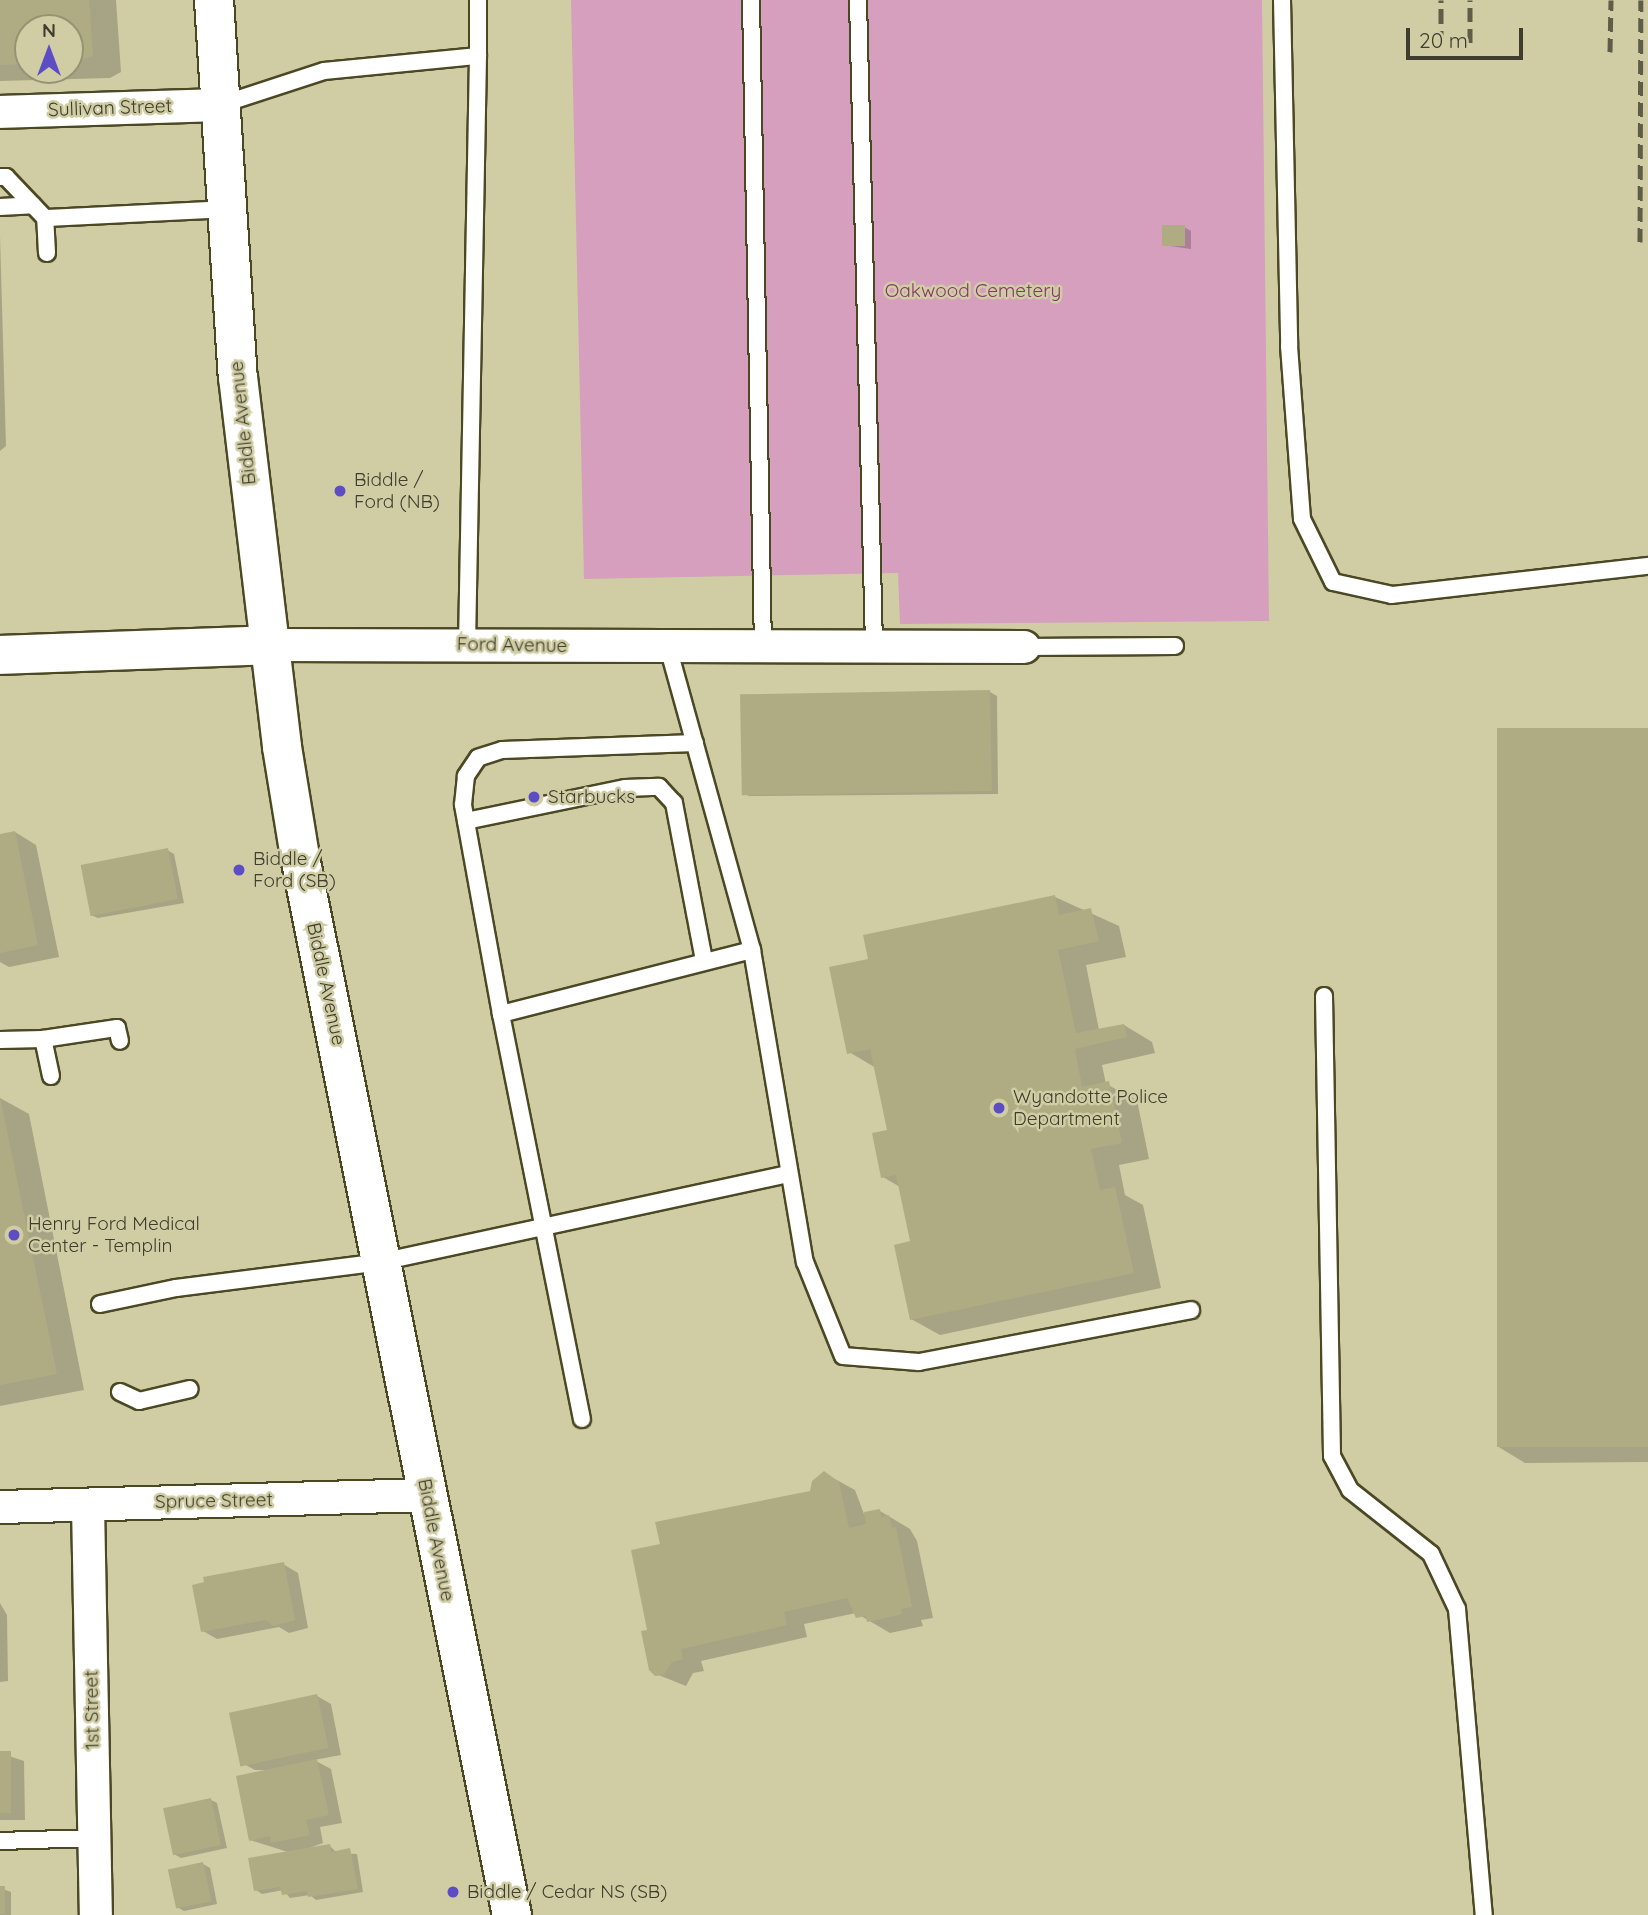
<!DOCTYPE html>
<style>
body{margin:0}
#map{position:relative;width:1648px;height:1915px;overflow:hidden;background:#d0cda5;font-family:Quicksand,sans-serif}
div>[style]{position:absolute}
.green>*{inset:0;background:#d59fbd}
.shadow>*{inset:0;background:#0003}
.building>*{inset:0;background:#afac84;transform-origin:0 0}
.roads{filter:drop-shadow(2px 0 #4b4824) drop-shadow(-2px 0 #4b4824) drop-shadow(0 2px #4b4824) drop-shadow(0 -2px #4b4824)}
.service>*{height:16px;margin:-8px;padding:0 8px;transform-origin:8px;border-radius:8px;background:#fff}
.minor>*{height:32px;margin:-16px;padding:0 16px;transform-origin:16px;border-radius:16px;background:#fff}
.secondary>*{height:38px;margin:-19px;padding:0 19px;transform-origin:19px;border-radius:19px;background:#fff}
.rail>*{height:5px;margin-top:-2.5px;transform-origin:0;background:repeating-linear-gradient(90deg,#5f5c47 0 14px,transparent 0 21px)}
.dots>*{width:19px;height:19px;translate:-50% -50%;box-sizing:border-box;border:4px solid #d0cda5;border-radius:50%}
span{translate:-50% -50%;white-space:nowrap;text-align:center;line-height:1.15;-webkit-text-stroke:5px #d0cda5;paint-order:stroke}
.street-label{font-size:19px;color:#3f3d2d}
.park-label{font-size:19px;color:#853668}
.poi-label{font-size:19px;color:#3f3d2d}
.left{translate:0 -50%;text-align:left}
.north{position:absolute;left:14px;top:14px;width:70px;height:70px;box-sizing:border-box;background:#d0cda5;border:2px solid #969375;border-radius:50%;rotate:0deg;font-size:19px;font-weight:700;line-height:28px;text-align:center;color:#3f3d2d}
.north::after{content:'';display:block;margin:auto;width:24px;height:32px;background:#5d4dc5;clip-path:polygon(50% 0,100% 100%,50% 72%,0 100%)}
.scale{position:absolute;left:1406px;top:28px;width:117px;height:32px;box-sizing:border-box;border:4px solid #3f3d2d;border-top:0;padding-left:9px;font-size:21px;line-height:24px;white-space:nowrap;color:#3f3d2d;-webkit-text-stroke:5px #d0cda5;paint-order:stroke}
</style>
<div id="map">
<div class="green">
<div style="clip-path:polygon(571px 0,1262px 0,1269px 621px,900px 624px,898px 573px,584px 579px)"></div>
</div>
<div class="shadow">
<div style="clip-path:polygon(evenodd,0 0,116px 0,121px 72px,110px 78px,0 81px,0 0,28px 28px,70px 28px,70px 70px,28px 70px,28px 28px)"></div>
<div style="clip-path:polygon(1184px 227px,1191px 231px,1191px 249px,1163px 245px)"></div>
<div style="clip-path:polygon(0 235px,6px 446px,0 451px)"></div>
<div style="clip-path:polygon(990px 692px,997px 696px,998px 794px,749px 796px,742px 792px)"></div>
<div style="clip-path:polygon(1648px 730px,1648px 1462px,1525px 1463px,1497px 1446px)"></div>
<div style="clip-path:polygon(15px 832px,36px 845px,59px 957px,9px 967px,0 962px,0 835px)"></div>
<div style="clip-path:polygon(167px 850px,174px 854px,184px 903px,98px 918px,91px 915px)"></div>
<div style="clip-path:polygon(1055px 897px,1119px 926px,1126px 957px,1086px 965px,1099px 1030px,1124px 1025px,1152px 1042px,1155px 1053px,1102px 1065px,1106px 1084px,1137px 1100px,1149px 1159px,1119px 1165px,1125px 1195px,1143px 1205px,1161px 1288px,940px 1335px,911px 1319px,912px 1243px,900px 1187px,883px 1177px,889px 1131px,876px 1068px,849px 1052px,870px 961px)"></div>
<div style="clip-path:polygon(0 1098px,29px 1114px,84px 1390px,0 1406px)"></div>
<div style="clip-path:polygon(824px 1473px,855px 1490px,864px 1514px,880px 1511px,910px 1529px,917px 1541px,933px 1618px,921px 1620px,923px 1626px,890px 1633px,856px 1613px,804px 1624px,807px 1637px,701px 1661px,704px 1671px,693px 1673px,686px 1686px,656px 1674px,649px 1631px,662px 1546px,811px 1492px)"></div>
<div style="clip-path:polygon(283px 1564px,298px 1573px,308px 1628px,289px 1633px,279px 1627px,217px 1639px,203px 1631px)"></div>
<div style="clip-path:polygon(0 1603px,7px 1615px,8px 1681px,0 1682px)"></div>
<div style="clip-path:polygon(317px 1696px,331px 1704px,341px 1755px,314px 1760px,331px 1769px,342px 1823px,320px 1827px,323px 1843px,301px 1851px,330px 1846px,337px 1853px,357px 1854px,363px 1892px,316px 1900px,310px 1895px,290px 1898px,283px 1890px,262px 1894px,256px 1890px,291px 1853px,250px 1840px,274px 1770px,255px 1770px,240px 1762px)"></div>
<div style="clip-path:polygon(0 1753px,24px 1761px,25px 1820px,0 1820px)"></div>
<div style="clip-path:polygon(211px 1800px,217px 1803px,227px 1848px,181px 1858px,174px 1854px)"></div>
<div style="clip-path:polygon(203px 1864px,210px 1868px,217px 1904px,184px 1911px,177px 1907px)"></div>
<div style="clip-path:polygon(0 1888px,11px 1892px,11px 1915px,0 1915px)"></div>
</div>
<div class="building">
<div style="clip-path:polygon(0 0,89px 0,93px 56px,70px 63px,70px 28px,28px 28px,28px 64px,0 65px)"></div>
<div style="left:1162px;top:225px;width:23px;height:21px"></div>
<div style="left:990px;top:690px;width:101px;height:250px;rotate:89deg"></div>
<div style="left:1648px;top:728px;width:719px;height:151px;rotate:90deg"></div>
<div style="clip-path:polygon(15px 831px,38px 945px,0 953px,0 834px)"></div>
<div style="left:168px;top:848px;width:52px;height:89px;rotate:79deg"></div>
<div style="clip-path:polygon(1055px 895px,1059px 915px,1091px 908px,1099px 941px,1058px 950px,1076px 1033px,1124px 1024px,1127px 1037px,1075px 1049px,1082px 1087px,1109px 1081px,1122px 1143px,1091px 1149px,1100px 1190px,1115px 1187px,1134px 1273px,910px 1320px,894px 1245px,910px 1241px,896px 1175px,881px 1178px,872px 1133px,887px 1130px,870px 1049px,847px 1054px,829px 967px,868px 959px,863px 935px)"></div>
<div style="clip-path:polygon(0 1097px,57px 1374px,0 1385px)"></div>
<div style="clip-path:polygon(824px 1471px,839px 1482px,849px 1528px,866px 1524px,864px 1512px,880px 1509px,881px 1517px,889px 1515px,892px 1528px,896px 1527px,912px 1607px,901px 1609px,902px 1614px,867px 1622px,866px 1616px,856px 1618px,847px 1598px,784px 1612px,787px 1625px,681px 1649px,683px 1659px,672px 1662px,664px 1675px,655px 1676px,649px 1670px,641px 1631px,647px 1630px,631px 1550px,660px 1544px,655px 1522px,810px 1491px,812px 1481px)"></div>
<div style="clip-path:polygon(284px 1562px,295px 1620px,273px 1626px,266px 1620px,201px 1632px,192px 1585px,204px 1582px,203px 1577px)"></div>
<div style="left:317px;top:1694px;width:55px;height:90px;rotate:78deg"></div>
<div style="left:0;top:1751px;width:11px;height:62px"></div>
<div style="clip-path:polygon(317px 1759px,329px 1815px,306px 1820px,310px 1835px,271px 1843px,270px 1836px,249px 1841px,236px 1776px)"></div>
<div style="left:211px;top:1798px;width:48px;height:49px;rotate:78deg"></div>
<div style="clip-path:polygon(330px 1844px,331px 1852px,350px 1848px,358px 1889px,308px 1897px,307px 1891px,282px 1895px,280px 1887px,254px 1891px,248px 1858px)"></div>
<div style="left:203px;top:1862px;width:40px;height:36px;rotate:78deg"></div>
<div style="left:0;top:1886px;width:5px;height:28px"></div>
</div>
<div class="roads">
<div class="service">
<div style="left:751px;top:0;width:647px;rotate:88.94deg"></div>
<div style="left:858px;top:0;width:646px;rotate:88.58deg"></div>
<div style="left:1282px;top:0;width:346px;rotate:88.8deg"></div>
<div style="left:1289px;top:346px;width:173px;rotate:85.7deg"></div>
<div style="left:1302px;top:519px;width:70px;rotate:63.8deg"></div>
<div style="left:1333px;top:582px;width:60px;rotate:12.4deg"></div>
<div style="left:1392px;top:595px;width:258px;rotate:-6.5deg"></div>
<div style="left:220px;top:105px;width:109px;rotate:-18.1deg"></div>
<div style="left:324px;top:71px;width:155px;rotate:-5.6deg"></div>
<div style="left:478px;top:56px;width:56px;rotate:-90deg"></div>
<div style="left:0;top:177px;width:6px"></div>
<div style="left:6px;top:177px;width:57px;rotate:46.4deg"></div>
<div style="left:0;top:207px;width:33px;rotate:-3deg"></div>
<div style="left:47px;top:253px;width:35px;rotate:-93deg"></div>
<div style="left:45px;top:218px;width:181px;rotate:-2.8deg"></div>
<div style="left:467px;top:645px;width:589px;rotate:-88.93deg"></div>
<div style="left:668px;top:647px;width:314px;rotate:74.5deg"></div>
<div style="left:752px;top:950px;width:316px;rotate:80.4deg"></div>
<div style="left:805px;top:1262px;width:101px;rotate:68deg"></div>
<div style="left:843px;top:1356px;width:76px;rotate:4.5deg"></div>
<div style="left:919px;top:1362px;width:277px;rotate:-10.8deg"></div>
<div style="left:1024px;top:647px;width:151px;rotate:-0.4deg"></div>
<div style="left:695px;top:743px;width:193px;rotate:177.9deg"></div>
<div style="left:502px;top:750px;width:25px;rotate:162deg"></div>
<div style="left:478px;top:758px;width:22px;rotate:124deg"></div>
<div style="left:466px;top:776px;width:29px;rotate:96deg"></div>
<div style="left:463px;top:805px;width:212px;rotate:79.7deg"></div>
<div style="left:501px;top:1014px;width:259px;rotate:-14.3deg"></div>
<div style="left:466px;top:821px;width:162px;rotate:-11.7deg"></div>
<div style="left:625px;top:788px;width:34px;rotate:-2deg"></div>
<div style="left:659px;top:787px;width:22px;rotate:47deg"></div>
<div style="left:674px;top:803px;width:161px;rotate:79.2deg"></div>
<div style="left:1324px;top:996px;width:460px;rotate:89deg"></div>
<div style="left:1332px;top:1456px;width:38px;rotate:62deg"></div>
<div style="left:1350px;top:1490px;width:103px;rotate:38.3deg"></div>
<div style="left:1431px;top:1554px;width:61px;rotate:64.7deg"></div>
<div style="left:1457px;top:1609px;width:307px;rotate:85deg"></div>
<div style="left:501px;top:1014px;width:413px;rotate:78.7deg"></div>
<div style="left:0;top:1040px;width:43px;rotate:-1.3deg"></div>
<div style="left:51px;top:1076px;width:38px;rotate:-102deg"></div>
<div style="left:43px;top:1039px;width:75px;rotate:-8.5deg"></div>
<div style="left:117px;top:1028px;width:13px;rotate:77deg"></div>
<div style="left:100px;top:1304px;width:78px;rotate:-11.9deg"></div>
<div style="left:176px;top:1288px;width:207px;rotate:-7.2deg"></div>
<div style="left:381px;top:1262px;width:415px;rotate:-12.2deg"></div>
<div style="left:120px;top:1392px;width:21px;rotate:25deg"></div>
<div style="left:139px;top:1401px;width:52px;rotate:-13.2deg"></div>
<div style="left:0;top:1841px;width:95px;rotate:-1.8deg"></div>
</div>
<div class="minor">
<div style="left:0;top:112px;width:220px;rotate:-1.8deg"></div>
<div style="left:270px;top:645px;width:754px;rotate:0.15deg"></div>
<div style="left:88px;top:1505px;width:410px;rotate:88.9deg"></div>
<div style="left:0;top:1507px;width:428px;rotate:-1.6deg"></div>
</div>
<div class="secondary">
<div style="left:214px;top:0;width:378px;rotate:86.4deg"></div>
<div style="left:238px;top:377px;width:373px;rotate:83.2deg"></div>
<div style="left:282px;top:747px;width:111px;rotate:80.7deg"></div>
<div style="left:300px;top:857px;width:1079px;rotate:78.67deg"></div>
<div style="left:0;top:655px;width:270px;rotate:-2.1deg"></div>
</div>
</div>
<div class="rail">
<div style="left:1470px;top:43px;width:43px;rotate:-90deg"></div>
<div style="left:1441px;top:44px;width:44px;rotate:-90deg"></div>
<div style="left:1610px;top:52px;width:52px;rotate:-88.9deg"></div>
<div style="left:1640px;top:242px;width:242px;rotate:-89.8deg"></div>
</div>
<div class="dots">
<div style="left:340px;top:491px;background:#5d4dc5"></div>
<div style="left:534px;top:797px;background:#5d4dc5"></div>
<div style="left:239px;top:870px;background:#5d4dc5"></div>
<div style="left:999px;top:1108px;background:#5d4dc5"></div>
<div style="left:14px;top:1235px;background:#5d4dc5"></div>
<div style="left:453px;top:1892px;background:#5d4dc5"></div>
</div>
<div class="street-label">
<span style="left:110px;top:108px;rotate:-2deg">Sullivan Street</span>
<span style="left:243px;top:423px;rotate:-96deg">Biddle Avenue</span>
<span style="left:512px;top:645px;rotate:1deg">Ford Avenue</span>
<span style="left:326px;top:984px;rotate:78deg">Biddle Avenue</span>
<span style="left:214px;top:1501px;rotate:-1deg">Spruce Street</span>
<span style="left:436px;top:1540px;rotate:79deg">Biddle Avenue</span>
<span style="left:92px;top:1710px;rotate:-91deg">1st Street</span>
</div>
<div class="park-label">
<span style="left:973px;top:291px">Oakwood Cemetery</span>
</div>
<div class="poi-label">
<span class="left" style="left:354px;top:491px">Biddle /<br>Ford (NB)</span>
<span class="left" style="left:548px;top:797px">Starbucks</span>
<span class="left" style="left:253px;top:870px">Biddle /<br>Ford (SB)</span>
<span class="left" style="left:1013px;top:1108px">Wyandotte Police<br>Department</span>
<span class="left" style="left:28px;top:1235px">Henry Ford Medical<br>Center - Templin</span>
<span class="left" style="left:467px;top:1892px">Biddle / Cedar NS (SB)</span>
</div>
<div class="north">N</div>
<div class="scale">20 m</div>
</div>
